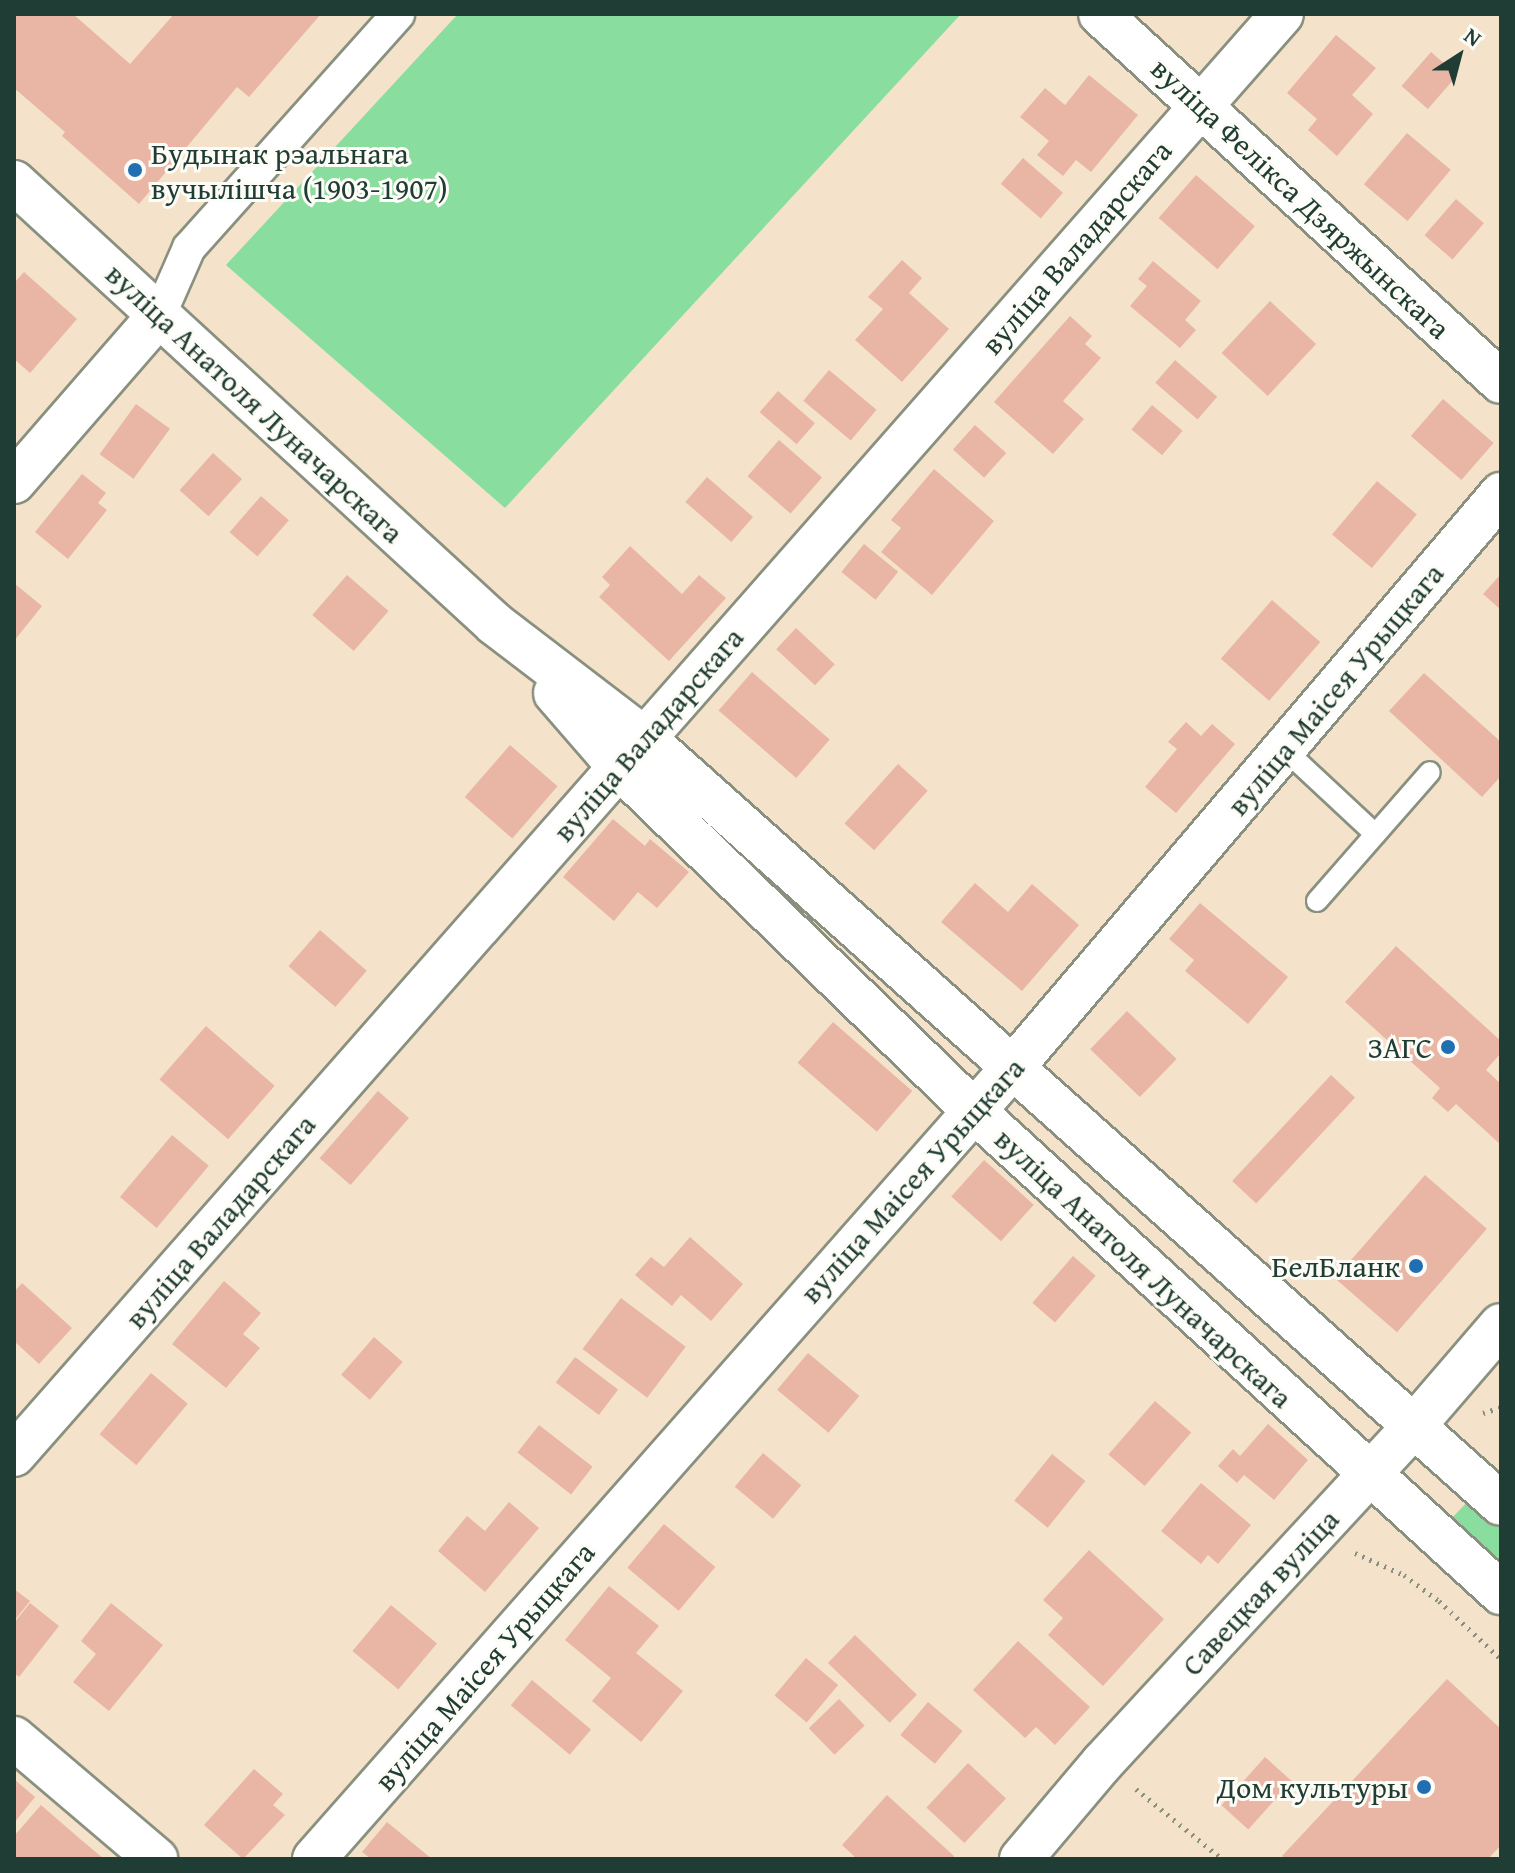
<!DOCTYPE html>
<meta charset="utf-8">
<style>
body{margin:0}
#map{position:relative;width:1515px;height:1873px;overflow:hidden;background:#f4e3ca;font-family:"Gentium Book Plus",serif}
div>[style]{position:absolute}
.green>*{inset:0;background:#89dd9e}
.building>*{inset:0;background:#e9b6a6;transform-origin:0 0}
.path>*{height:5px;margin-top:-2.5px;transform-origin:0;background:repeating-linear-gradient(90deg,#8a907f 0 2px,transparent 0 8px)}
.roads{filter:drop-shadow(2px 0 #8a907f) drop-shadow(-2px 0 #8a907f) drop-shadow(0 2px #8a907f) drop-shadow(0 -2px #8a907f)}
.service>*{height:20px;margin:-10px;padding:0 10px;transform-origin:10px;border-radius:10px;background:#fff}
.pedestrian>*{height:32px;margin:-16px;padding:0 16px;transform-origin:16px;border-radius:16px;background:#fff}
.minor>*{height:42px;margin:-21px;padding:0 21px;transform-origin:21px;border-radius:21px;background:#fff}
.dots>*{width:22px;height:22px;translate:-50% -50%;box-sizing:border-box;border:4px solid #fdfcf7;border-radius:50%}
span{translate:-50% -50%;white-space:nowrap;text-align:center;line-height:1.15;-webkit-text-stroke:6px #fdfcf7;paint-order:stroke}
.poi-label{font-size:30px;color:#1f3d34}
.left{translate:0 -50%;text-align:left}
.right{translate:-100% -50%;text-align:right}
.street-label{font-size:30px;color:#1f3d34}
.frame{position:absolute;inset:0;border:16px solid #1f3d34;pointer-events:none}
.north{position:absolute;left:1419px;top:16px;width:80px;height:80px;-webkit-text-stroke:6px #fdfcf7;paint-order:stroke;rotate:36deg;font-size:22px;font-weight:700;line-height:32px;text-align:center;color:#1f3d34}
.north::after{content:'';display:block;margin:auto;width:28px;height:36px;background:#1f3d34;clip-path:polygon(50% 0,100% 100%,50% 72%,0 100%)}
</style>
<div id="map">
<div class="green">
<div style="clip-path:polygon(458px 14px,961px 14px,505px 508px,226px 265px)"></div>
<div style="clip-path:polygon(1469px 1500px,1501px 1529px,1501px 1561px,1452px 1518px)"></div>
</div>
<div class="building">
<div style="clip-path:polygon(14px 14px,73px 14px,130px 64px,174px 14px,321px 14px,249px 97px,237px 87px,139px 204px,62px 136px,65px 132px,14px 88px)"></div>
<div style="clip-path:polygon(1336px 35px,1376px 68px,1352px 95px,1373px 114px,1337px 156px,1308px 130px,1317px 119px,1287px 93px)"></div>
<div style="left:1431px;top:52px;width:35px;height:45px;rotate:41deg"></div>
<div style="clip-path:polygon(1089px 75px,1138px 115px,1091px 172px,1076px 160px,1063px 176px,1037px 155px,1049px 141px,1020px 117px,1045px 88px,1065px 105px)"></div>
<div style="left:1407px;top:133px;width:57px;height:67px;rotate:40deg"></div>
<div style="left:1023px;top:158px;width:53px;height:34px;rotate:41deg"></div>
<div style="left:1196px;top:175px;width:78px;height:57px;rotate:41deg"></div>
<div style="left:1456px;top:199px;width:37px;height:48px;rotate:41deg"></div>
<div style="clip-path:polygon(902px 260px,922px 278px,909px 293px,949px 329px,902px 382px,855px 340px,883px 309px,868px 297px)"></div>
<div style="clip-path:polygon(1153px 261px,1201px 301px,1185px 320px,1196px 330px,1180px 348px,1130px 306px,1147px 286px,1138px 279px)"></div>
<div style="clip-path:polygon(24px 272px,77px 319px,30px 373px,14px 359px,14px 283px)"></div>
<div style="left:1270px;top:301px;width:63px;height:71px;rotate:43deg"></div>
<div style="clip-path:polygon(1070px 316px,1092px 336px,1085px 344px,1101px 358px,1063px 401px,1084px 419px,1053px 454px,994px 402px)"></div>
<div style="left:1175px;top:360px;width:56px;height:30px;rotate:41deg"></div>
<div style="left:829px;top:370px;width:62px;height:40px;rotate:40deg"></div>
<div style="left:778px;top:391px;width:49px;height:28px;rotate:41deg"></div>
<div style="left:1443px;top:399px;width:67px;height:49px;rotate:41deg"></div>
<div style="left:136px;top:404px;width:42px;height:62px;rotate:36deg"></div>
<div style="left:1152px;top:405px;width:40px;height:32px;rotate:40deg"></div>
<div style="left:975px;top:425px;width:42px;height:33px;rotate:42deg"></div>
<div style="left:779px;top:440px;width:57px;height:48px;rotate:41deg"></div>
<div style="left:213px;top:453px;width:39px;height:50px;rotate:42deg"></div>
<div style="clip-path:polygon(934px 469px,994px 521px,932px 595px,881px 552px,901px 528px,891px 520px)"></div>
<div style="clip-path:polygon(82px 474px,106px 493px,98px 503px,107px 510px,68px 559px,35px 532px)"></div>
<div style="left:707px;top:477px;width:61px;height:33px;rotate:41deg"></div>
<div style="left:1377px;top:481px;width:52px;height:70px;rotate:40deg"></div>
<div style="left:261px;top:496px;width:37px;height:48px;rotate:41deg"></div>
<div style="left:864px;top:544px;width:44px;height:36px;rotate:39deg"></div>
<div style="clip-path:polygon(630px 546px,682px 594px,699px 575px,726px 598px,669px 661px,599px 597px,610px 585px,602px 577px)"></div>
<div style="clip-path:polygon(1501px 574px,1501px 610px,1483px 594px)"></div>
<div style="left:347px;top:575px;width:55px;height:53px;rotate:41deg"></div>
<div style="clip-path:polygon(14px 583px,42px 606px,14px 641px)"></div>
<div style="left:1272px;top:600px;width:64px;height:78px;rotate:41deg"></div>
<div style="left:796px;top:628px;width:53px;height:29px;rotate:43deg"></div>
<div style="left:752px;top:672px;width:103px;height:51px;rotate:41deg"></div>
<div style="clip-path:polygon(1424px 673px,1501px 742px,1501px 776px,1482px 797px,1389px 711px)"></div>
<div style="clip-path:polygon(1186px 722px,1201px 736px,1212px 724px,1235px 744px,1176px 813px,1145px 787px,1177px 749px,1168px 742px)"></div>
<div style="left:510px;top:745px;width:63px;height:69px;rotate:41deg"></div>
<div style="left:898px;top:764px;width:40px;height:80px;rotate:42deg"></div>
<div style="clip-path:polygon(613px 819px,645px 846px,650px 839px,689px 872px,657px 908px,638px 892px,614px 921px,563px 877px)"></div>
<div style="clip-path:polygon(975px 883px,1008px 912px,1032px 884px,1079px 925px,1022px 991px,941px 922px)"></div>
<div style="clip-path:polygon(1200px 903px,1288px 977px,1248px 1024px,1185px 971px,1194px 960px,1169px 939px)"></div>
<div style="left:320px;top:930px;width:62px;height:48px;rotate:41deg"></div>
<div style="clip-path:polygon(1396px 946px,1501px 1041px,1501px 1053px,1486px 1070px,1501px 1084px,1501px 1145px,1456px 1104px,1448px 1112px,1432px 1098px,1440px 1088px,1345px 1002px)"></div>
<div style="left:1127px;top:1011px;width:69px;height:53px;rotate:44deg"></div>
<div style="left:833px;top:1022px;width:105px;height:54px;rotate:41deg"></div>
<div style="left:206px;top:1026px;width:91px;height:71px;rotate:41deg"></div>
<div style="left:1331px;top:1075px;width:33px;height:145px;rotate:43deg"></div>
<div style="left:378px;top:1091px;width:41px;height:89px;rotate:41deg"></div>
<div style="left:172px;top:1135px;width:48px;height:81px;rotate:40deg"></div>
<div style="left:984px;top:1160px;width:67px;height:49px;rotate:42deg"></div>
<div style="left:1425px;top:1175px;width:82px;height:137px;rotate:41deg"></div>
<div style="clip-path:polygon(690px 1237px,743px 1284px,711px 1321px,681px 1295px,672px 1306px,635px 1275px,651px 1257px,664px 1267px)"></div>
<div style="left:1073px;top:1256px;width:30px;height:62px;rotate:41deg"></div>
<div style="clip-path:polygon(224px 1281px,261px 1313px,243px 1334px,260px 1348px,226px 1388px,172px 1344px)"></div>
<div style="clip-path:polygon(22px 1283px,72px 1328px,39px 1364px,14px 1341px,14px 1292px)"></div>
<div style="left:621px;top:1298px;width:81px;height:64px;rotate:37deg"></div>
<div style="left:374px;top:1337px;width:38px;height:50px;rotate:41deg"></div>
<div style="left:808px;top:1353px;width:67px;height:48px;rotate:40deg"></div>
<div style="left:575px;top:1357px;width:54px;height:32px;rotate:37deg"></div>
<div style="left:151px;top:1373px;width:48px;height:80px;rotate:40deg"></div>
<div style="left:1155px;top:1401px;width:48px;height:71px;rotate:41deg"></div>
<div style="clip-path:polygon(1268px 1424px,1308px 1460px,1274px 1500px,1244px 1475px,1237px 1483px,1218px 1466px,1233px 1449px,1240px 1456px)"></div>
<div style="left:539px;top:1425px;width:68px;height:35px;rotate:38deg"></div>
<div style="left:763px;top:1453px;width:50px;height:44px;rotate:40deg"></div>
<div style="left:1052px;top:1454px;width:43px;height:60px;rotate:39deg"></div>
<div style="clip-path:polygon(1201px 1483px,1251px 1525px,1218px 1564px,1208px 1555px,1201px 1564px,1161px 1531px)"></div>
<div style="clip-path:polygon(509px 1502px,539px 1528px,485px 1592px,438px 1551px,467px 1516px,485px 1531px)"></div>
<div style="left:664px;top:1524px;width:67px;height:57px;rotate:40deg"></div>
<div style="clip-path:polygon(1089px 1550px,1164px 1619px,1103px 1686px,1048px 1635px,1063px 1618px,1043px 1600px)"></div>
<div style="clip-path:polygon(609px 1586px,659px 1626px,636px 1653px,683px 1691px,641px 1742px,592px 1701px,611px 1678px,565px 1640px)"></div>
<div style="clip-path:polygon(14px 1589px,30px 1601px,14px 1621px)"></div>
<div style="clip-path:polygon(30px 1603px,59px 1626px,19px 1677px,14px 1673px,14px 1623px)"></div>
<div style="clip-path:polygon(111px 1603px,163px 1645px,109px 1711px,73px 1682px,96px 1654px,81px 1641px)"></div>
<div style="left:391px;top:1605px;width:60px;height:60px;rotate:40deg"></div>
<div style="left:855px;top:1635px;width:86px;height:39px;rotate:44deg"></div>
<div style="clip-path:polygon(1018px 1641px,1090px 1707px,1055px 1745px,1036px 1727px,1025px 1738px,973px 1690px)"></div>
<div style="left:806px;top:1658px;width:42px;height:49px;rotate:40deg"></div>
<div style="clip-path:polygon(1447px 1679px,1501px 1729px,1501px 1845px,1488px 1859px,1286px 1859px,1282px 1856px)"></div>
<div style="left:532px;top:1680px;width:77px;height:33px;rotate:40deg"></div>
<div style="left:839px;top:1699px;width:37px;height:42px;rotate:46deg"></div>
<div style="left:928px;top:1702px;width:45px;height:43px;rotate:40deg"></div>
<div style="left:1265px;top:1757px;width:36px;height:65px;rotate:42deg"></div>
<div style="left:968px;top:1763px;width:52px;height:61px;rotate:43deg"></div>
<div style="clip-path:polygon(254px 1769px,283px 1794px,273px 1805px,285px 1815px,243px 1859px,204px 1825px)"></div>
<div style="clip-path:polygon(14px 1779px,35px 1797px,14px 1823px)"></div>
<div style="clip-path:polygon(887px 1795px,954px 1856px,952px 1859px,857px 1859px,842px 1845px)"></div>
<div style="clip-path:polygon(41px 1805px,79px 1838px,104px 1859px,14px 1859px,14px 1836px)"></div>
<div style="clip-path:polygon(387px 1822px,432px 1859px,371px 1859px,362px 1852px)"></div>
</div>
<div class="path">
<div style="left:1483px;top:1413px;width:19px;rotate:-18deg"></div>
<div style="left:1355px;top:1553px;width:54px;rotate:24.2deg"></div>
<div style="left:1404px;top:1575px;width:44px;rotate:36.6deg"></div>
<div style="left:1439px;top:1601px;width:85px;rotate:43.1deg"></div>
<div style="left:1136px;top:1789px;width:111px;rotate:39.1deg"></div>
</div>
<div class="roads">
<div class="service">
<div style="left:1284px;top:749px;width:125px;rotate:43deg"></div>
<div style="left:1317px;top:901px;width:171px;rotate:-48.8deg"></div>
</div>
<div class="pedestrian">
<div style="left:160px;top:314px;width:72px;rotate:-66.3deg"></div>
<div style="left:189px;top:248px;width:314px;rotate:-48.2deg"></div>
</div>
<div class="minor">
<div style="left:1100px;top:14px;width:544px;rotate:42.54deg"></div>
<div style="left:14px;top:182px;width:653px;rotate:42.58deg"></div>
<div style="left:495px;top:624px;width:188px;rotate:37.4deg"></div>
<div style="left:644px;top:738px;width:1149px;rotate:41.79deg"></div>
<div style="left:14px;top:482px;width:223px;rotate:-49deg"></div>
<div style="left:555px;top:693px;width:98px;rotate:49.1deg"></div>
<div style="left:619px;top:767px;width:493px;rotate:44.1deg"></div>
<div style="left:973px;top:1110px;width:716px;rotate:42.45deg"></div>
<div style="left:14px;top:1455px;width:1919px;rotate:-48.65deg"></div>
<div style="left:14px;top:1738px;width:187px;rotate:40.4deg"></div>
<div style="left:314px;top:1859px;width:1056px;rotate:-48.57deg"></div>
<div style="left:1013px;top:1067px;width:753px;rotate:-49.58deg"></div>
<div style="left:1021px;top:1859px;width:127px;rotate:-49.8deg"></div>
<div style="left:1103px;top:1762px;width:458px;rotate:-47.2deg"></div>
<div style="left:1414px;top:1426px;width:133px;rotate:-49.3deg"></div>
</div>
</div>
<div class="dots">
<div style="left:135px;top:170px;background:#1f6fb2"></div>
<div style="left:1448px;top:1047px;background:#1f6fb2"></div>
<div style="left:1416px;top:1266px;background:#1f6fb2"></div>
<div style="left:1424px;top:1787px;background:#1f6fb2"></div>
</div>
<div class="poi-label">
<span class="left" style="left:151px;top:170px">Будынак рэальнага<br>вучылішча (1903-1907)</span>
<span class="right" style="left:1432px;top:1047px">ЗАГС</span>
<span class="right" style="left:1400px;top:1266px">БелБланк</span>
<span class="right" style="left:1408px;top:1787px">Дом культуры</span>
</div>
<div class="street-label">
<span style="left:1301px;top:198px;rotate:43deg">вуліца Фелікса Дзяржынскага</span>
<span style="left:1076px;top:247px;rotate:-49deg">вуліца Валадарскага</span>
<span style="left:255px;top:403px;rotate:43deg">вуліца Анатоля Луначарскага</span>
<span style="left:1335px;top:689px;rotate:-50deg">вуліца Маісея Урыцкага</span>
<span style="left:648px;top:734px;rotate:-49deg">вуліца Валадарскага</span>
<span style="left:912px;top:1180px;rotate:-48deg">вуліца Маісея Урыцкага</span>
<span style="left:220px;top:1221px;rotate:-49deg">вуліца Валадарскага</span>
<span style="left:1144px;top:1268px;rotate:43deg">вуліца Анатоля Луначарскага</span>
<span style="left:1260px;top:1592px;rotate:-47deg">Савецкая вуліца</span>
<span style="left:484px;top:1666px;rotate:-49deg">вуліца Маісея Урыцкага</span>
</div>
<div class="frame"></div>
<div class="north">N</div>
</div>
